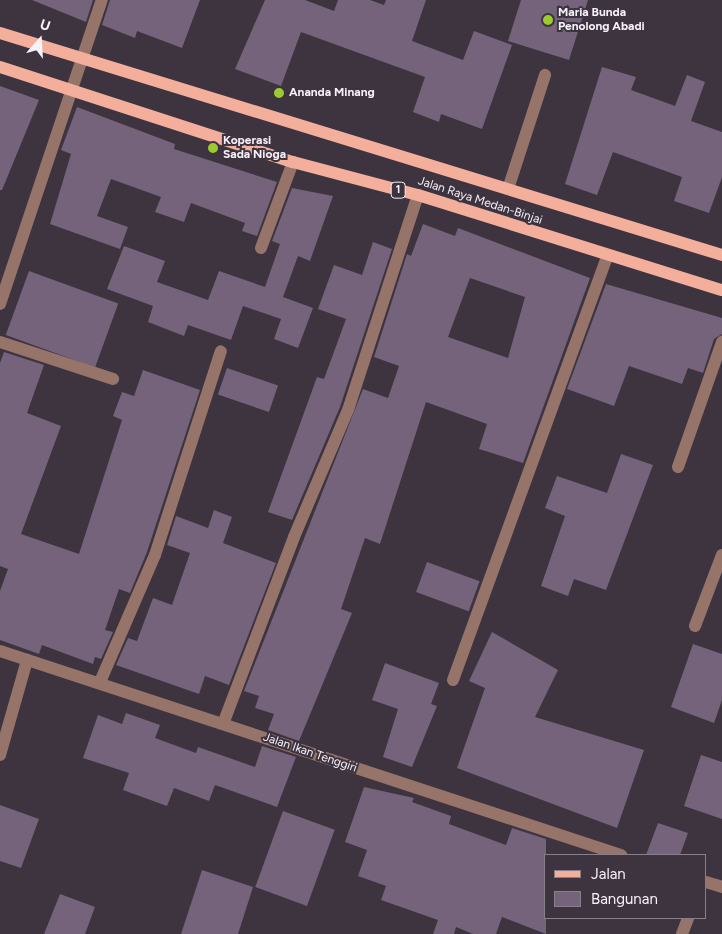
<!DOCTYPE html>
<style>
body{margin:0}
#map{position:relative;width:722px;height:934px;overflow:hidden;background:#3d3440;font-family:Figtree,sans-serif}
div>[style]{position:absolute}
.building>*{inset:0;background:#74637a;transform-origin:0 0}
.minor>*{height:12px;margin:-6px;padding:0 6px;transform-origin:6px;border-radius:6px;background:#96746a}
.major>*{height:12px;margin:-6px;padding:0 6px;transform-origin:6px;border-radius:6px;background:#f3af9b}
.dots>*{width:14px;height:14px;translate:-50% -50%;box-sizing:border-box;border:2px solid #3d3440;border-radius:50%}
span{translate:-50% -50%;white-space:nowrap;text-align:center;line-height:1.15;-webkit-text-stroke:4px #3d3440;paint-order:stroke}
.shield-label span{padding:1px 4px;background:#3d3440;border:1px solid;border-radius:4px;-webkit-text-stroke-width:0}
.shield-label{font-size:11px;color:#f7f1f9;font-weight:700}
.poi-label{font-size:12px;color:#f7f1f9;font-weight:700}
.left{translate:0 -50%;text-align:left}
.street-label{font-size:12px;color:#f7f1f9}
.legend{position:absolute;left:544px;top:854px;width:162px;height:65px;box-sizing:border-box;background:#3d3440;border:1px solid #87808a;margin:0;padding:6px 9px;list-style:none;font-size:15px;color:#f7f1f9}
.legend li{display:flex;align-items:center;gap:10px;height:25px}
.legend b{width:25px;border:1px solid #87808a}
.north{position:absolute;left:15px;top:15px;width:50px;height:50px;-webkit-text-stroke:4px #3d3440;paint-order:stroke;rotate:19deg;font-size:14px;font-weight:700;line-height:20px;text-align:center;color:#f7f1f9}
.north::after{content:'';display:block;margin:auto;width:18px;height:22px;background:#f7f1f9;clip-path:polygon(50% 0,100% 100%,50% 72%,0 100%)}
</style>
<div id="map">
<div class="building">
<div style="clip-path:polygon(32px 0,93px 0,86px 22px)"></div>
<div style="clip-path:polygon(110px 0,200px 0,182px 48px,137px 31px,135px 38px,102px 25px)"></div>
<div style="clip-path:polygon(265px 0,305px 0,334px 11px,338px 0,370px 0,384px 5px,386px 0,426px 0,412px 41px,463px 60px,474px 31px,512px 45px,482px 129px,441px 114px,439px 122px,413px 112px,425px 77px,301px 32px,281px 86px,235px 69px)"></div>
<div style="clip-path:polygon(521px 0,588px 0,569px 60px,508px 41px)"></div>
<div style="clip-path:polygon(602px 67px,636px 77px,631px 90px,675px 106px,687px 75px,705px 82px,691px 121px,722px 132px,722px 177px,709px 213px,674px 201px,682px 177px,613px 152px,597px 195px,565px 184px)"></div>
<div style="clip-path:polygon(0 86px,39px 100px,2px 190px,0 190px)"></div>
<div style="clip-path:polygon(77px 107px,175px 144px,174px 149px,277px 182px,257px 236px,242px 231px,245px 223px,191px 203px,184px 222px,155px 212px,161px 197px,111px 179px,97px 216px,128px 227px,120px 249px,50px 224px,71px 154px,61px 150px)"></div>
<div style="clip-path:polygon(292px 188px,333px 196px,310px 261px,298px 256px,283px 297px,313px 308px,298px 348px,274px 339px,281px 319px,243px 306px,231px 340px,188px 325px,184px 336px,148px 322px,153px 306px,107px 289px,124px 246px,165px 261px,157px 282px,208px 300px,219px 271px,265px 287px,280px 244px,272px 241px)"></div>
<div style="clip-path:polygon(evenodd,423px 224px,455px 236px,458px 228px,590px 278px,523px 463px,479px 449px,487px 424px,426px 402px,380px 544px,365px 538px,341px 609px,352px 613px,299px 741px,268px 730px,274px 714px,255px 708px,259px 696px,244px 691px,363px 389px,388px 398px,399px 366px,374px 357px,407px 254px,411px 256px,423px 224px,470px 278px,525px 297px,508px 358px,448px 337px,470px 278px)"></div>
<div style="clip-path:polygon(373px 242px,392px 249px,340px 407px,292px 520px,268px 512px,317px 377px,324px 379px,346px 319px,318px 309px,334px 265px,362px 275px)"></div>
<div style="left:29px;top:271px;width:95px;height:68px;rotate:20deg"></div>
<div style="clip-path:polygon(606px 284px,722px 318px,722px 334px,714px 339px,703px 373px,688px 368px,682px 384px,629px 366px,614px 406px,567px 389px)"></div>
<div style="clip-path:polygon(4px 352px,44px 365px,27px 413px,61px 426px,21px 534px,79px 554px,122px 420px,113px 416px,122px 392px,134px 396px,143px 370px,200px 390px,147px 552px,130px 593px,119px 589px,105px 630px,113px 632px,101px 659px,95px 657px,93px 664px,42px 645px,39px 654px,0 640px,0 591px,8px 569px,0 566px,0 363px)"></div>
<div style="left:227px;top:368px;width:54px;height:28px;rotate:19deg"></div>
<div style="clip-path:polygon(621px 454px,653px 465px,606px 590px,574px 579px,568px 596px,541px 586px,565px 516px,545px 508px,557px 476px,607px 493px)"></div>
<div style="clip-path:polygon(214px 510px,232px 517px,223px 543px,276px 563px,229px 685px,205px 676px,199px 694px,116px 665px,128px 638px,137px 641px,153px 598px,172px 605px,190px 553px,167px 545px,176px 516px,208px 528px)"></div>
<div style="left:427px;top:562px;width:56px;height:32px;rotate:20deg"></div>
<div style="clip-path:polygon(492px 632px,558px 670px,535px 717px,644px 750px,617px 828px,457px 768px,485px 688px,469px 681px)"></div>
<div style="clip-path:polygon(693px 644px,722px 654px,722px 700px,714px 723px,671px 707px)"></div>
<div style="clip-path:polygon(385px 663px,439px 683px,431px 704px,437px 706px,412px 767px,383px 757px,398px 709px,372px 700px)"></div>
<div style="clip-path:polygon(126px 713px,160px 725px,155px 738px,196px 753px,198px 747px,255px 767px,262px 746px,296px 757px,277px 807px,215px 785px,209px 801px,174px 788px,167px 806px,123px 790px,129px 773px,83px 758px,98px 715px,122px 724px)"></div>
<div style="clip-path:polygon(701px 755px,722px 762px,722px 819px,684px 806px)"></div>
<div style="clip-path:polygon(364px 787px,414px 798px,412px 802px,451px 816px,449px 824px,506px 845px,512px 828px,546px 839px,546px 934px,502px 917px,496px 934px,473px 934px,456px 927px,454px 934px,433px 934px,438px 920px,381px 900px,386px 886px,358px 876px,367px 850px,345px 842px)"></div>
<div style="clip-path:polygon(0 805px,39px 819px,21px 868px,0 861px)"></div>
<div style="left:283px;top:811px;width:55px;height:81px;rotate:20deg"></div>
<div style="clip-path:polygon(658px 823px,688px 833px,680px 855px,646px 855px)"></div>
<div style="clip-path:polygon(202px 870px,253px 887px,238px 934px,181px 934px)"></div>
<div style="clip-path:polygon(60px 894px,95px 907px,85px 934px,44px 934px)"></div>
</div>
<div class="minor">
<div style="left:508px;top:189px;width:120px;rotate:-72deg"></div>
<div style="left:261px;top:248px;width:92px;rotate:-69.6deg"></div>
<div style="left:0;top:304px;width:321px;rotate:-71.5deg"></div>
<div style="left:0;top:342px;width:119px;rotate:18.1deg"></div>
<div style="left:678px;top:467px;width:133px;rotate:-70.6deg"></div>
<div style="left:695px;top:626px;width:76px;rotate:-69.2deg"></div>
<div style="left:0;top:651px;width:654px;rotate:18.19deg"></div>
<div style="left:453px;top:680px;width:451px;rotate:-70deg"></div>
<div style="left:100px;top:682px;width:138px;rotate:-66.6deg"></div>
<div style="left:155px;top:555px;width:214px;rotate:-72.1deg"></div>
<div style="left:223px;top:724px;width:200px;rotate:-69.2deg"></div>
<div style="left:294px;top:537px;width:138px;rotate:-67deg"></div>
<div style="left:348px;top:410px;width:226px;rotate:-72deg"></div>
<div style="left:0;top:755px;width:99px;rotate:-74.1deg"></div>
<div style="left:706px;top:882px;width:17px;rotate:17deg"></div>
<div style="left:682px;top:934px;width:17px;rotate:-69deg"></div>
</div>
<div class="major">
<div style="left:0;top:33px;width:755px;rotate:17.09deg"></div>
<div style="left:0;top:67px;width:308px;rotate:18deg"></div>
<div style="left:293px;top:162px;width:129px;rotate:14.8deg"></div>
<div style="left:418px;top:195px;width:318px;rotate:17.4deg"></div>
</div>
<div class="dots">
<div style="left:548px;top:20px;background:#9dca2f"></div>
<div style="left:279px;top:93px;background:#9dca2f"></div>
<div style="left:213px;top:148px;background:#9dca2f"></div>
</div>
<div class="shield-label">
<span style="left:398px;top:190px">1</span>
</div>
<div class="poi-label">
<span class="left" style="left:558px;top:20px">Maria Bunda<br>Penolong Abadi</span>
<span class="left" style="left:289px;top:93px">Ananda Minang</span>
<span class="left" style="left:223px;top:148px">Koperasi<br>Sada Nioga</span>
</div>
<div class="street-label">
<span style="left:480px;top:201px;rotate:18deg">Jalan Raya Medan-Binjai</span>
<span style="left:310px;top:753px;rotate:19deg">Jalan Ikan Tenggiri</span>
</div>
<ul class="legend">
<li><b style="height:6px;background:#f3af9b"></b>Jalan</li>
<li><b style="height:14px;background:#74637a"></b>Bangunan</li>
</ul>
<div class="north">U</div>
</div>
